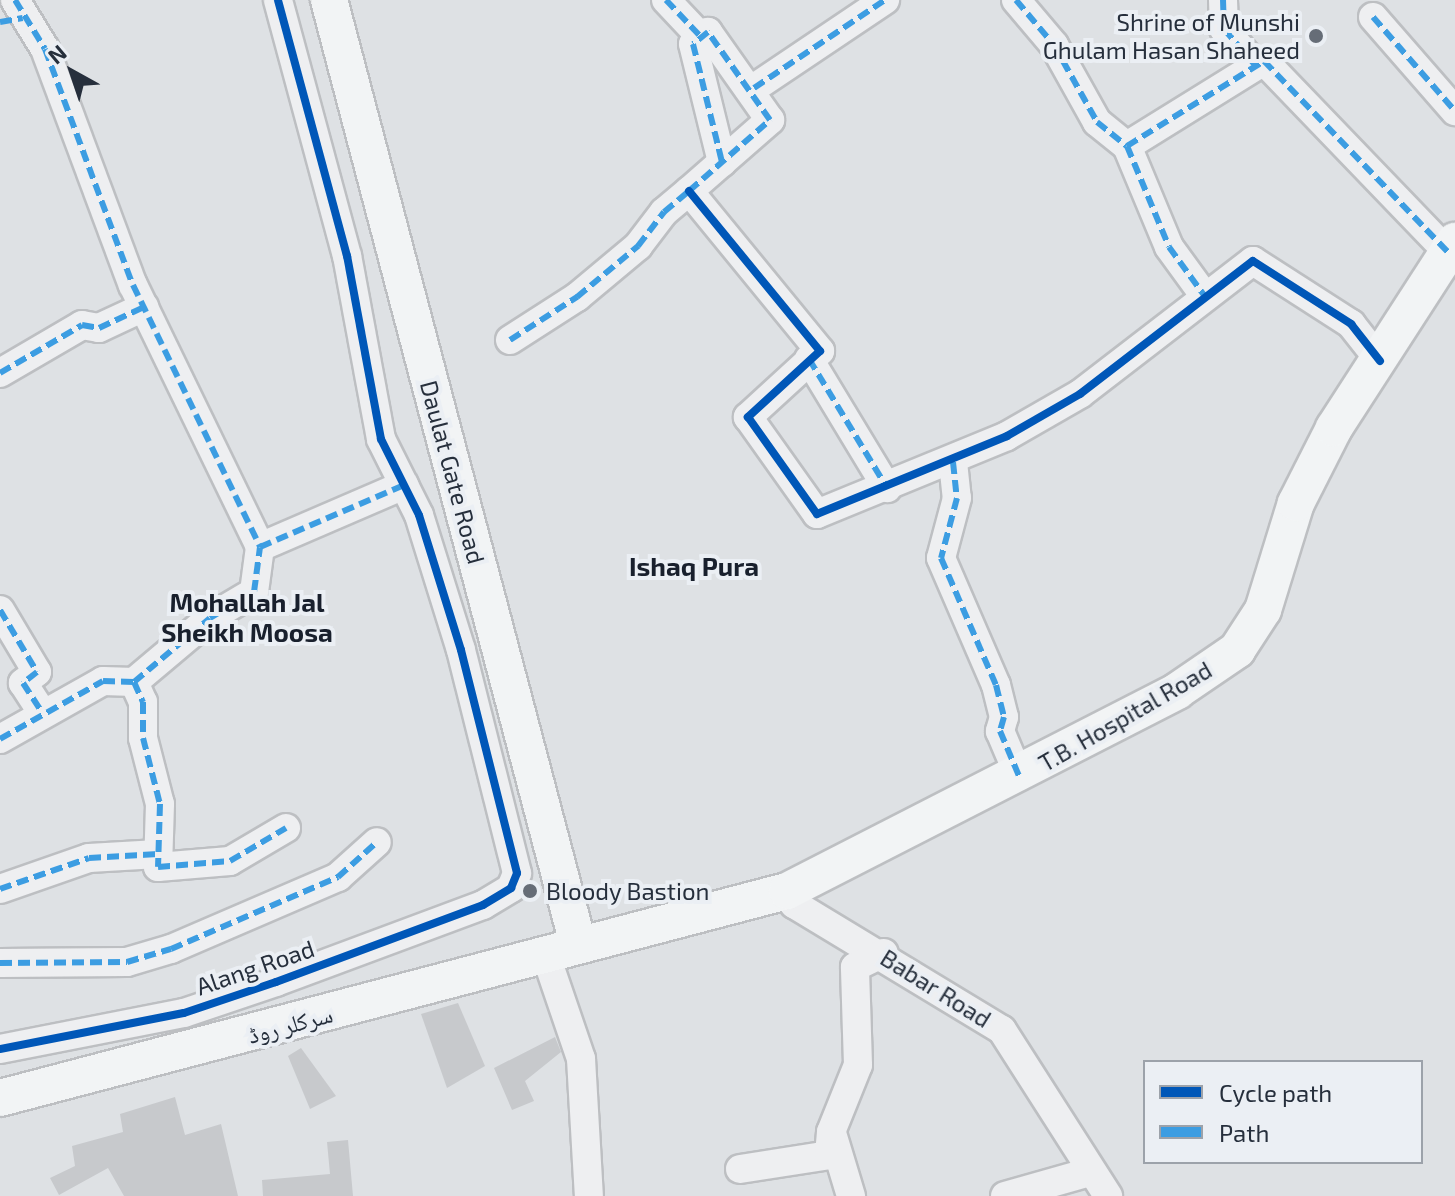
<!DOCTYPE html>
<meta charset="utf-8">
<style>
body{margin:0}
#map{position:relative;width:1455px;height:1196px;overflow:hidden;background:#dee1e4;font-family:"Exo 2","Noto Naskh Arabic",sans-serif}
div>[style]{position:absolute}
.building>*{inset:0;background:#c7c9cc}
.roads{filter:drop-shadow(2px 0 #bdbfc2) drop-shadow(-2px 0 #bdbfc2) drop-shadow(0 2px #bdbfc2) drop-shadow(0 -2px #bdbfc2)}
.minor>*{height:28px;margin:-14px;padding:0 14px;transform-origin:14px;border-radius:14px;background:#eeeff1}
.major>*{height:36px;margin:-18px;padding:0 18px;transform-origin:18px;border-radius:18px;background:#f2f4f5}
.quiet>*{height:6px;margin-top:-3px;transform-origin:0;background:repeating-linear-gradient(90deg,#3c9de2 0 12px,transparent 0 18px)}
.cycleway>*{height:8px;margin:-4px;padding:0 4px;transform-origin:4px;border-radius:4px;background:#0057b8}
.dots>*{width:22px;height:22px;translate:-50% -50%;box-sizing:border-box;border:4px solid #ebeff4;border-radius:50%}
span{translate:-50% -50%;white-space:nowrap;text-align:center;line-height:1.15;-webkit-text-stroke:8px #ebeff4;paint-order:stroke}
.poi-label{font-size:24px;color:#262f3c}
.right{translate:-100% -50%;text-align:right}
.left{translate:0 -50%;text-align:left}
.street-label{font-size:24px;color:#262f3c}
.neighbourhood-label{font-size:26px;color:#19202d;font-weight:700}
.legend{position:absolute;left:1143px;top:1060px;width:280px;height:104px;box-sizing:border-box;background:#ebeff4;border:2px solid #9ca2aa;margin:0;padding:10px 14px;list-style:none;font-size:24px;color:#262f3c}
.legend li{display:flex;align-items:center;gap:16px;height:40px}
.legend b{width:40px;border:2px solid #9ca2aa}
.north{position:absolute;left:32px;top:32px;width:80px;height:80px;-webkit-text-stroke:6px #ebeff4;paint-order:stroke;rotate:320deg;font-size:22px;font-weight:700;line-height:32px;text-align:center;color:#262f3c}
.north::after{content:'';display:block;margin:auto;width:28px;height:36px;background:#262f3c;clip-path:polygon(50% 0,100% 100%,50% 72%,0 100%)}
</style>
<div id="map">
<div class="building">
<div style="clip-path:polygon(458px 1003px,485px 1066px,447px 1088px,421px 1014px)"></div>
<div style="clip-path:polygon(555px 1037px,561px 1052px,525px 1081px,534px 1101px,512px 1110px,494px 1068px)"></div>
<div style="clip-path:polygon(301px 1048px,336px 1096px,310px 1109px,288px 1056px)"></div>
<div style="clip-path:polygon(175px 1097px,185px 1135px,221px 1124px,238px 1196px,124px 1196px,108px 1168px,59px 1195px,50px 1178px,75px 1166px,72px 1146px,123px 1132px,120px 1114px)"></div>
<div style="clip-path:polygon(348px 1140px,353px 1196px,263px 1196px,262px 1180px,330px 1174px,327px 1142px)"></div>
</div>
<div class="roads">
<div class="minor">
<div style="left:15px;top:0;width:57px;rotate:58.5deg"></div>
<div style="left:45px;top:49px;width:252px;rotate:69.6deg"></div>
<div style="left:133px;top:285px;width:291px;rotate:64.1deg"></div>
<div style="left:260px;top:547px;width:157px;rotate:-23.3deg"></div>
<div style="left:666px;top:0;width:51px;rotate:46.6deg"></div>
<div style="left:1016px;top:0;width:59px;rotate:49.8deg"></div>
<div style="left:1054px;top:45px;width:88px;rotate:60.8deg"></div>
<div style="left:1097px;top:122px;width:38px;rotate:39deg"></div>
<div style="left:1127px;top:146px;width:109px;rotate:67.4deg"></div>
<div style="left:1169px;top:247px;width:59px;rotate:53.9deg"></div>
<div style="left:1223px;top:0;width:29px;rotate:88deg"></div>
<div style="left:1224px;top:29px;width:48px;rotate:49.3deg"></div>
<div style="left:1373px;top:17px;width:125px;rotate:48.9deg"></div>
<div style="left:754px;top:88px;width:158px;rotate:-33.9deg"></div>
<div style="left:1127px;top:146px;width:161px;rotate:-31.8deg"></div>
<div style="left:1264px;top:61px;width:265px;rotate:46.1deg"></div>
<div style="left:689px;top:191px;width:207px;rotate:50.7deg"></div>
<div style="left:820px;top:351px;width:98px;rotate:137.5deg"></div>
<div style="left:748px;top:417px;width:119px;rotate:54.6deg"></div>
<div style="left:817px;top:514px;width:205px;rotate:-22.3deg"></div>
<div style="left:1007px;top:436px;width:84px;rotate:-29.9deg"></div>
<div style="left:1080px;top:394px;width:218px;rotate:-37.6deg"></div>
<div style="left:1253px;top:261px;width:117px;rotate:32.7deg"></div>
<div style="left:1351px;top:324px;width:47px;rotate:51.9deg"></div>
<div style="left:510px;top:340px;width:80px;rotate:-32.7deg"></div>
<div style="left:577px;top:297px;width:80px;rotate:-39.9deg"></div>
<div style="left:638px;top:246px;width:43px;rotate:-52.6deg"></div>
<div style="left:664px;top:212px;width:33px;rotate:-40deg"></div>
<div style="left:689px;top:191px;width:108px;rotate:-41.2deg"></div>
<div style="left:770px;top:120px;width:108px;rotate:-125.2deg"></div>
<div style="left:708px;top:32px;width:19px;rotate:141deg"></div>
<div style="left:693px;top:44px;width:122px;rotate:76.2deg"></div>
<div style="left:809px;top:359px;width:151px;rotate:58.8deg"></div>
<div style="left:0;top:373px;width:95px;rotate:-30.3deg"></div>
<div style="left:82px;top:325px;width:17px;rotate:10deg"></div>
<div style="left:99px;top:328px;width:50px;rotate:-25deg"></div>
<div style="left:953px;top:462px;width:36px;rotate:84deg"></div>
<div style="left:957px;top:498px;width:62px;rotate:104.9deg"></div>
<div style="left:941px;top:558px;width:138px;rotate:66.6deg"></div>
<div style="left:996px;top:685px;width:33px;rotate:76deg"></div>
<div style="left:1004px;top:717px;width:15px;rotate:106deg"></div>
<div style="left:1000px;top:731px;width:49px;rotate:67.1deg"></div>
<div style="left:0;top:610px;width:72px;rotate:59.2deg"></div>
<div style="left:37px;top:672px;width:18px;rotate:142deg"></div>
<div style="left:23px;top:683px;width:35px;rotate:57deg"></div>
<div style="left:134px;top:682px;width:22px;rotate:66deg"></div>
<div style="left:143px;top:702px;width:36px;rotate:90deg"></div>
<div style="left:143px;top:738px;width:68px;rotate:75.6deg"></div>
<div style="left:160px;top:804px;width:63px;rotate:91.8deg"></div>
<div style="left:158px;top:867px;width:72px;rotate:-4.8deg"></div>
<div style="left:230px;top:861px;width:65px;rotate:-30.5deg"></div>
<div style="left:0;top:739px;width:118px;rotate:-29.4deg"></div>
<div style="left:103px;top:681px;width:31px;rotate:2deg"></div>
<div style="left:134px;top:682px;width:99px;rotate:-40.1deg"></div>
<div style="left:210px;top:618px;width:51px;rotate:-30.6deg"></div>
<div style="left:254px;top:592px;width:45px;rotate:-82.4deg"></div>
<div style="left:0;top:889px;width:94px;rotate:-19.2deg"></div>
<div style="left:89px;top:858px;width:69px;rotate:-3.3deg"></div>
<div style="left:787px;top:891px;width:15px;rotate:62deg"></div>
<div style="left:794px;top:904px;width:243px;rotate:31.2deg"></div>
<div style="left:1002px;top:1030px;width:197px;rotate:57.4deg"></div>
<div style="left:545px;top:953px;width:112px;rotate:71.2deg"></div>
<div style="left:581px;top:1059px;width:137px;rotate:86.7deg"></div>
<div style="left:0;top:963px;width:127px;rotate:-0.5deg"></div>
<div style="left:127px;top:962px;width:46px;rotate:-16.5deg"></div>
<div style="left:171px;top:949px;width:182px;rotate:-23.3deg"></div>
<div style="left:338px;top:877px;width:52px;rotate:-41.9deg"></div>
<div style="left:0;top:1049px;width:187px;rotate:-11.1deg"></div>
<div style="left:184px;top:1013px;width:97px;rotate:-18.6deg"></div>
<div style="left:276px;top:982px;width:221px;rotate:-20.4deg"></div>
<div style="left:483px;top:905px;width:33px;rotate:-31deg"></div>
<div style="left:511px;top:888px;width:16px;rotate:-68deg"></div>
<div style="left:517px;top:873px;width:230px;rotate:-104.1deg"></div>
<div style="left:461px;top:650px;width:141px;rotate:-107.3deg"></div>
<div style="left:419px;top:515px;width:85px;rotate:-116.6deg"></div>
<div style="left:381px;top:439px;width:186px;rotate:-100.5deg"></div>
<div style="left:347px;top:256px;width:265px;rotate:-105.1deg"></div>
<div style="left:832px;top:1133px;width:66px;rotate:73.2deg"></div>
<div style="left:740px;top:1169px;width:90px;rotate:-8.9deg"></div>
<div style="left:829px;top:1155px;width:23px;rotate:-85deg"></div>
<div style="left:831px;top:1132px;width:72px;rotate:-68.1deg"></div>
<div style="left:858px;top:1065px;width:98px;rotate:-91.8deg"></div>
<div style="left:855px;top:967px;width:32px;rotate:-26deg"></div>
<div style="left:1005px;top:1196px;width:88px;rotate:-15.8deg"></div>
</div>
<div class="major">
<div style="left:329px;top:0;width:976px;rotate:75.22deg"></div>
<div style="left:0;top:1098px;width:814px;rotate:-14.74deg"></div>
<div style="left:787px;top:891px;width:438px;rotate:-27.1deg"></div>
<div style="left:1177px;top:691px;width:73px;rotate:-34.3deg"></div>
<div style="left:1237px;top:650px;width:48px;rotate:-57deg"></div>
<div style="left:1263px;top:610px;width:112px;rotate:-72.9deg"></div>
<div style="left:1296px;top:503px;width:84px;rotate:-63.1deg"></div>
<div style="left:1334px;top:428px;width:223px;rotate:-57.1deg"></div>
</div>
</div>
<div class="quiet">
<div style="left:15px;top:0;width:57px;rotate:58.5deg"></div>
<div style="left:45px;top:49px;width:252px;rotate:69.6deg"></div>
<div style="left:133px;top:285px;width:291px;rotate:64.1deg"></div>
<div style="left:260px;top:547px;width:157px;rotate:-23.3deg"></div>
<div style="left:666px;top:0;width:51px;rotate:46.6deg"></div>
<div style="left:1016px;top:0;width:59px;rotate:49.8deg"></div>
<div style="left:1054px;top:45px;width:88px;rotate:60.8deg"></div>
<div style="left:1097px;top:122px;width:38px;rotate:39deg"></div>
<div style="left:1127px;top:146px;width:109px;rotate:67.4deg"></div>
<div style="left:1169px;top:247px;width:59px;rotate:53.9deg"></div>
<div style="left:1223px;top:0;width:29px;rotate:88deg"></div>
<div style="left:1224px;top:29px;width:48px;rotate:49.3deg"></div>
<div style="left:1373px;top:17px;width:125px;rotate:48.9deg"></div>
<div style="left:0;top:22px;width:23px;rotate:-10deg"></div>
<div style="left:754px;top:88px;width:158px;rotate:-33.9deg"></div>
<div style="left:1127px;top:146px;width:161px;rotate:-31.8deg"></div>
<div style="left:1264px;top:61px;width:265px;rotate:46.1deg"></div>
<div style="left:510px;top:340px;width:80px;rotate:-32.7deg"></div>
<div style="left:577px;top:297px;width:80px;rotate:-39.9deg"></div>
<div style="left:638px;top:246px;width:43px;rotate:-52.6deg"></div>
<div style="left:664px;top:212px;width:33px;rotate:-40deg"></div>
<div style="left:689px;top:191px;width:108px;rotate:-41.2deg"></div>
<div style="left:770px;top:120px;width:108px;rotate:-125.2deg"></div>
<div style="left:708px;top:32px;width:19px;rotate:141deg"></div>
<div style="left:693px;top:44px;width:122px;rotate:76.2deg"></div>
<div style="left:809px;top:359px;width:151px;rotate:58.8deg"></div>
<div style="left:0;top:373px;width:95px;rotate:-30.3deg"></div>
<div style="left:82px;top:325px;width:17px;rotate:10deg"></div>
<div style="left:99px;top:328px;width:50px;rotate:-25deg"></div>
<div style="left:953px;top:462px;width:36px;rotate:84deg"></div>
<div style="left:957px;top:498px;width:62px;rotate:104.9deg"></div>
<div style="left:941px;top:558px;width:138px;rotate:66.6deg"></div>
<div style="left:996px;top:685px;width:33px;rotate:76deg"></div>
<div style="left:1004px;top:717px;width:15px;rotate:106deg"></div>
<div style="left:1000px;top:731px;width:49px;rotate:67.1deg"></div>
<div style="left:0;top:610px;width:72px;rotate:59.2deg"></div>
<div style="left:37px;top:672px;width:18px;rotate:142deg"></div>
<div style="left:23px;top:683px;width:35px;rotate:57deg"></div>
<div style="left:134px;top:682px;width:22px;rotate:66deg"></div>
<div style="left:143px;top:702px;width:36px;rotate:90deg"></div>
<div style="left:143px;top:738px;width:68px;rotate:75.6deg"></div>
<div style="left:160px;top:804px;width:63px;rotate:91.8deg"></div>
<div style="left:158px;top:867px;width:72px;rotate:-4.8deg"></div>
<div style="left:230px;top:861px;width:65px;rotate:-30.5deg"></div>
<div style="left:0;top:739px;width:118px;rotate:-29.4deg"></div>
<div style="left:103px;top:681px;width:31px;rotate:2deg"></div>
<div style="left:134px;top:682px;width:99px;rotate:-40.1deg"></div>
<div style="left:210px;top:618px;width:51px;rotate:-30.6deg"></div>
<div style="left:254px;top:592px;width:45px;rotate:-82.4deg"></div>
<div style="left:0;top:889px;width:94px;rotate:-19.2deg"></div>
<div style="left:89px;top:858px;width:69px;rotate:-3.3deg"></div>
<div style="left:0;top:963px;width:127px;rotate:-0.5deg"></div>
<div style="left:127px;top:962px;width:46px;rotate:-16.5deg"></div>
<div style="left:171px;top:949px;width:182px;rotate:-23.3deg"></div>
<div style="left:338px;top:877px;width:52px;rotate:-41.9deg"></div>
</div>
<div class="cycleway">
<div style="left:689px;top:191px;width:207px;rotate:50.7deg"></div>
<div style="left:820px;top:351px;width:98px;rotate:137.5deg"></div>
<div style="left:748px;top:417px;width:119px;rotate:54.6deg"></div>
<div style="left:817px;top:514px;width:205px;rotate:-22.3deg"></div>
<div style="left:1007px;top:436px;width:84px;rotate:-29.9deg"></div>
<div style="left:1080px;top:394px;width:218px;rotate:-37.6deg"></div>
<div style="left:1253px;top:261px;width:117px;rotate:32.7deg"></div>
<div style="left:1351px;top:324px;width:47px;rotate:51.9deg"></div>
<div style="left:0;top:1049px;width:187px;rotate:-11.1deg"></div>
<div style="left:184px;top:1013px;width:97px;rotate:-18.6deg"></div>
<div style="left:276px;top:982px;width:221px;rotate:-20.4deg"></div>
<div style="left:483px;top:905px;width:33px;rotate:-31deg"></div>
<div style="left:511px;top:888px;width:16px;rotate:-68deg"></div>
<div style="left:517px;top:873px;width:230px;rotate:-104.1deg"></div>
<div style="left:461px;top:650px;width:141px;rotate:-107.3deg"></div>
<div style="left:419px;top:515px;width:85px;rotate:-116.6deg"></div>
<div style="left:381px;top:439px;width:186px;rotate:-100.5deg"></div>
<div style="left:347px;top:256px;width:265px;rotate:-105.1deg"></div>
</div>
<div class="dots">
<div style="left:1316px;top:36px;background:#666d77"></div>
<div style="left:530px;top:891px;background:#666d77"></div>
</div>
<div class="poi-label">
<span class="right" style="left:1300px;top:36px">Shrine of Munshi<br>Ghulam Hasan Shaheed</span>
<span class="left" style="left:546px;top:891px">Bloody Bastion</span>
</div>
<div class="street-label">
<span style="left:453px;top:472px;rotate:75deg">Daulat Gate Road</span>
<span style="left:1125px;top:716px;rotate:-30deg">T.B. Hospital Road</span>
<span style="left:255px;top:967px;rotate:-19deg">Alang Road</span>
<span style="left:936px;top:988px;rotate:32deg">Babar Road</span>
<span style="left:290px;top:1024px;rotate:-15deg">سرکلر روڈ</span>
</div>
<div class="neighbourhood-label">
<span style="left:694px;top:566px">Ishaq Pura</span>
<span style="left:247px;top:617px">Mohallah Jal<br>Sheikh Moosa</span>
</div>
<ul class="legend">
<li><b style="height:10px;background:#0057b8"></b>Cycle path</li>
<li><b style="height:10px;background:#3c9de2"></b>Path</li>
</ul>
<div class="north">N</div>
</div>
